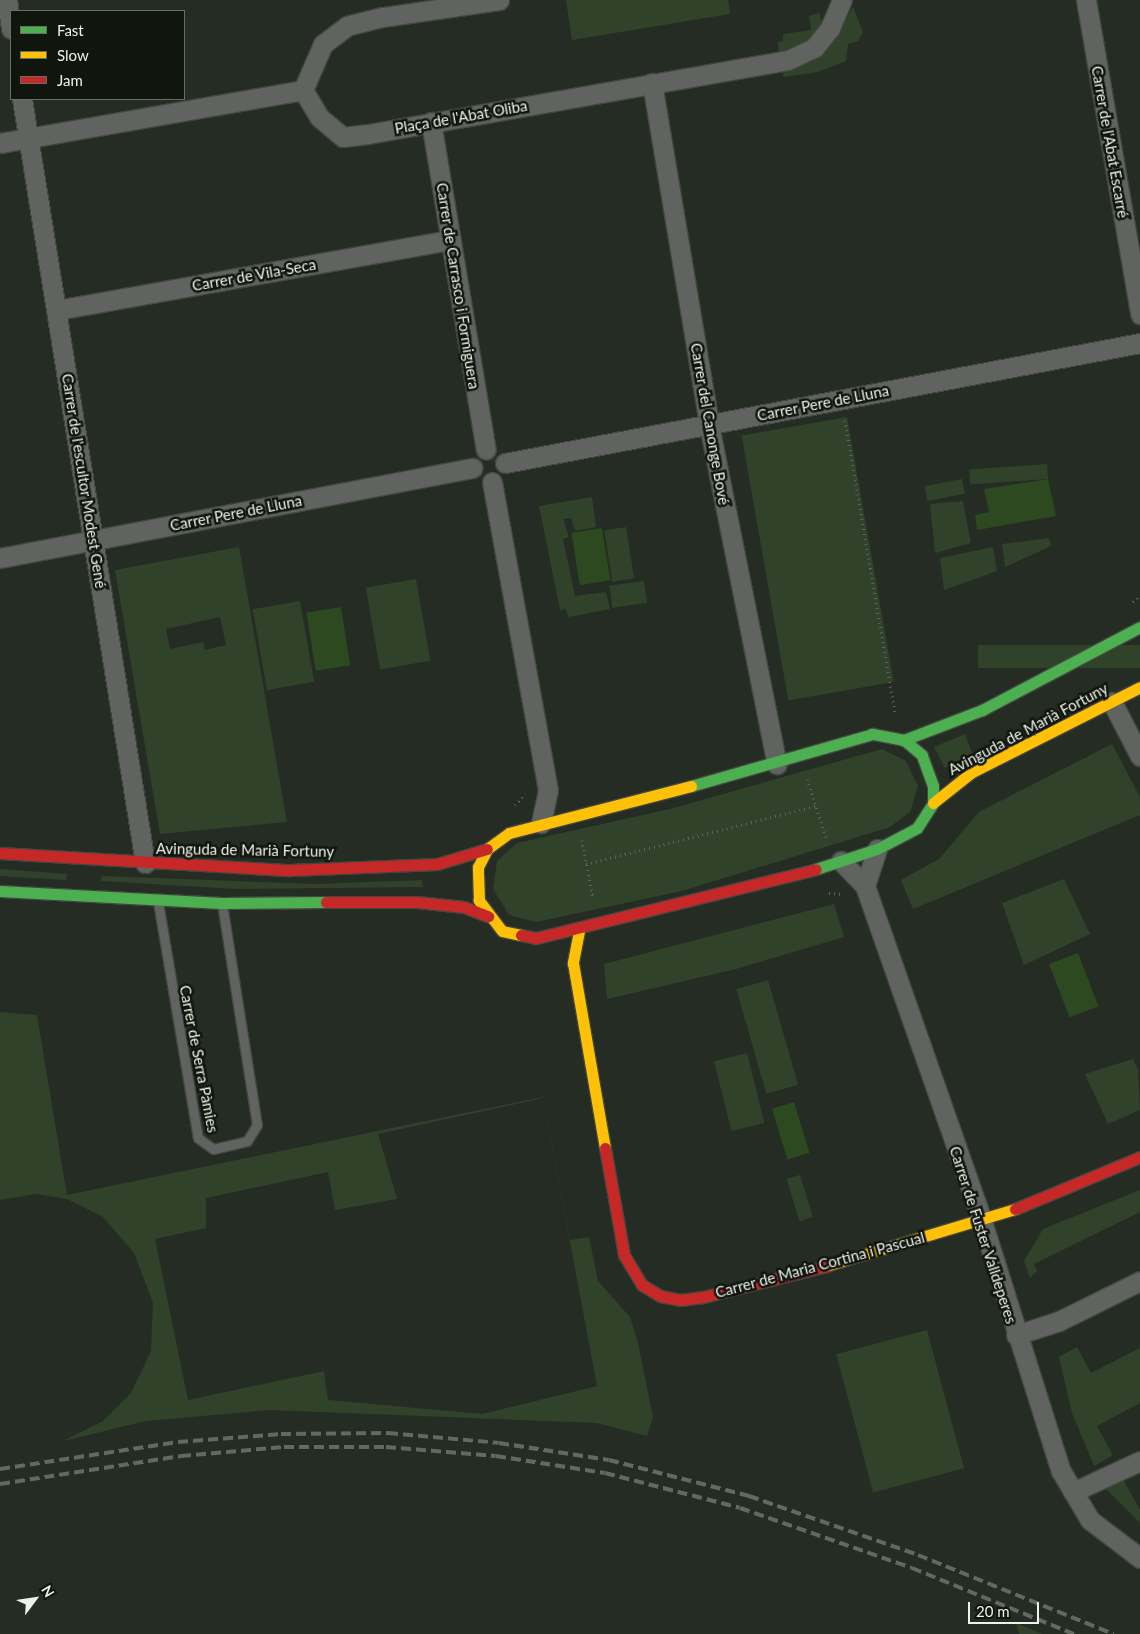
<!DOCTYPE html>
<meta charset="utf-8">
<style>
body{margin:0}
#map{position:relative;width:1140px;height:1634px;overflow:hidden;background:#252c24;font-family:Lato,sans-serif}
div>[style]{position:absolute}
.green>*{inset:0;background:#31422b;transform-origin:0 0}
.water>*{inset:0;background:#2c491f;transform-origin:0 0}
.path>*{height:3px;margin-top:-1.5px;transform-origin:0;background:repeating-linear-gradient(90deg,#5f635e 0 1px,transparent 0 5px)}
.roads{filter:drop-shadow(1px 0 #424740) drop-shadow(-1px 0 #424740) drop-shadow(0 1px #424740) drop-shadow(0 -1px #424740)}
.lane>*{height:9px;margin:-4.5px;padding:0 4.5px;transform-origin:4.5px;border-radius:4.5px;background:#606360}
.street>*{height:19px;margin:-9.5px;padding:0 9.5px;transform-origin:9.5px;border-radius:9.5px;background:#606360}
.fast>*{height:11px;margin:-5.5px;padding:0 5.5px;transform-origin:5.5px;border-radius:5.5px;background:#4caf50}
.slow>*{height:11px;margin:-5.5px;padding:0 5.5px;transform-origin:5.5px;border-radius:5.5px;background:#ffc107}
.jam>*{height:11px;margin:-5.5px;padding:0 5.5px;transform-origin:5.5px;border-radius:5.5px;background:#c62828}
.rail>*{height:4px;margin-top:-2px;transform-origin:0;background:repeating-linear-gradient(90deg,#636862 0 10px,transparent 0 15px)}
span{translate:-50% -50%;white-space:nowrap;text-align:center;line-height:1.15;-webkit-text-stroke:5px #10150e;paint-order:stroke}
.street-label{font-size:15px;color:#ecf3e9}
.legend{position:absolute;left:10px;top:10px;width:175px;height:90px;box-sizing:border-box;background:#10150e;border:1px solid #686e66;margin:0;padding:6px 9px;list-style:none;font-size:15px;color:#ecf3e9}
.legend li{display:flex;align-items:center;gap:10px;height:25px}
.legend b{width:25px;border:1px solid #686e66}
.north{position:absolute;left:10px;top:1574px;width:50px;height:50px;-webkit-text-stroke:4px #10150e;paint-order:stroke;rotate:59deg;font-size:14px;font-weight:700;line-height:20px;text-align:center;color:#ecf3e9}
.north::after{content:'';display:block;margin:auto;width:18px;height:22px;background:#ecf3e9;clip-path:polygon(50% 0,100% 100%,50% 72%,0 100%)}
.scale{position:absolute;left:968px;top:1602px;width:71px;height:22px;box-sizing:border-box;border:2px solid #ecf3e9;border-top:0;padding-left:6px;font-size:15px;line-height:18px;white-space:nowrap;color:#ecf3e9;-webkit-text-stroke:4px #10150e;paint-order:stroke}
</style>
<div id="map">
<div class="green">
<div style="clip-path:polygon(566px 0,728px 0,730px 14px,572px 40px)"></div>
<div style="clip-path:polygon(853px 7px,863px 32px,858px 41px,848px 44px,846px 61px,818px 72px,783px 77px,784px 70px,812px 62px,826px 52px)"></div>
<div style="clip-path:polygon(819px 13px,823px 25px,813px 38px,779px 53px,778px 42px,783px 41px,783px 34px,811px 30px,809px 16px)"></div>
<div style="left:847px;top:417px;width:269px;height:107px;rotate:80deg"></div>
<div style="left:1047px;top:464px;width:15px;height:78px;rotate:86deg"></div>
<div style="left:962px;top:479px;width:15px;height:38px;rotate:79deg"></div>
<div style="clip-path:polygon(592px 497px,596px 527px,575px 531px,571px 518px,563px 519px,569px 537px,563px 539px,575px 596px,606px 592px,610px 609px,569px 617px,565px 609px,560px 610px,539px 506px)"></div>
<div style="clip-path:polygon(963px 501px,971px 543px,935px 553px,930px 504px)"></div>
<div style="left:626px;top:527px;width:52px;height:22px;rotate:81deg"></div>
<div style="clip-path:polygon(1049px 538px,1051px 546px,1005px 567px,1002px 544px)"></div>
<div style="clip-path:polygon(evenodd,239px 547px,287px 822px,160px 834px,115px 570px,239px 547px,220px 617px,226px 645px,205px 650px,203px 642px,170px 649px,166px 629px,220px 617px)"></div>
<div style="clip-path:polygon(993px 547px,997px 571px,944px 590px,940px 558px)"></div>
<div style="left:416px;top:579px;width:83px;height:51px;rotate:80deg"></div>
<div style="left:644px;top:581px;width:22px;height:35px;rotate:82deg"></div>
<div style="left:300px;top:601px;width:82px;height:48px;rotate:80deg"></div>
<div style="left:1140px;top:645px;width:23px;height:162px;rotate:90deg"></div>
<div style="clip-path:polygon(965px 734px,972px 753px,945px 768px,934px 747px)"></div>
<div style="clip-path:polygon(1112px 744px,1140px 797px,1140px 815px,913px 909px,901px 880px,939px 859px,979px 812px)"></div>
<div style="clip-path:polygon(882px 749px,906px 761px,918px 786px,910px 812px,890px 827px,682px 891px,536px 922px,509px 915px,493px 889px,497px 861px,517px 843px,670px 809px)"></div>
<div style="clip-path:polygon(0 869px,67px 874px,66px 880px,0 876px)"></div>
<div style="clip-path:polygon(102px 876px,316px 884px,422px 880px,423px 887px,236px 889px,101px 881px)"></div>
<div style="clip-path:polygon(1064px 879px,1090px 934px,1024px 965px,1002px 903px)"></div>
<div style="clip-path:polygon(834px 904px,844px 937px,736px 969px,607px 999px,604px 964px)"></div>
<div style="clip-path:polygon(evenodd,0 922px,21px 924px,37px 1015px,67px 1195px,543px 1097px,570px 1240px,589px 1237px,598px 1281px,630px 1317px,638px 1343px,653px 1417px,647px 1436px,597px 1423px,269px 1410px,146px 1421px,63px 1441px,103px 1421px,131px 1393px,151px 1351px,153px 1303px,134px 1253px,103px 1217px,67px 1199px,36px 1194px,0 1200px,0 1012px,37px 1015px,21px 924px,0 922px,543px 1098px,597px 1386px,482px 1414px,328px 1400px,324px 1371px,188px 1400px,155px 1239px,206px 1228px,206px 1198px,328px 1172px,335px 1210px,397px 1199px,378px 1134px,543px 1098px)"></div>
<div style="left:768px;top:980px;width:109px;height:33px;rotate:74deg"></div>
<div style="left:747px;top:1053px;width:72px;height:34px;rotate:76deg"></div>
<div style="clip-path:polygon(1133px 1059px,1138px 1070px,1140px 1110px,1108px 1124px,1085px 1074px)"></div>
<div style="left:800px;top:1175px;width:44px;height:14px;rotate:73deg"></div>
<div style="clip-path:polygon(1140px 1190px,1140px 1212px,1034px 1264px,1037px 1271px,1030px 1278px,1024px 1261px,1043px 1229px)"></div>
<div style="left:927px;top:1330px;width:143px;height:94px;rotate:75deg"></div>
<div style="clip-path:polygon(1077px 1347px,1091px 1373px,1140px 1348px,1140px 1403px,1097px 1426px,1113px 1455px,1094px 1466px,1072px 1413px,1059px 1357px)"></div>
<div style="clip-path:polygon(1121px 1476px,1140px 1510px,1140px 1523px,1102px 1485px)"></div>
<div style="clip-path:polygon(1016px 1623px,1042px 1634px,1019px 1634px)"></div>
</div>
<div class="water">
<div style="clip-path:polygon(1048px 479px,1056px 516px,977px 530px,975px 515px,989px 512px,984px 489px)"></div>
<div style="left:602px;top:528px;width:53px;height:31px;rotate:81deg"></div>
<div style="left:341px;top:607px;width:59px;height:35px;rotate:81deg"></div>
<div style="left:1078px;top:953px;width:57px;height:31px;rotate:69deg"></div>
<div style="left:794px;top:1102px;width:53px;height:23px;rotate:73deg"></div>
</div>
<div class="path">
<div style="left:845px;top:420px;width:296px;rotate:80.3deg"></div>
<div style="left:1133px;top:602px;width:9px;rotate:-36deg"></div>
<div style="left:807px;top:779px;width:64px;rotate:71.8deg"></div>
<div style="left:515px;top:805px;width:15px;rotate:-48deg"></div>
<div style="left:582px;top:840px;width:59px;rotate:79.3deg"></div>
<div style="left:586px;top:864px;width:237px;rotate:-14.2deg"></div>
<div style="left:829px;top:893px;width:14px;rotate:4deg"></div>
</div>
<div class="roads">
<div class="lane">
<div style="left:158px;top:902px;width:239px;rotate:80.4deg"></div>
<div style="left:198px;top:1138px;width:19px;rotate:36deg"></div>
<div style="left:213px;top:1149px;width:35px;rotate:-13deg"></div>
<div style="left:247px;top:1141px;width:19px;rotate:-58deg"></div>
<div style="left:257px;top:1125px;width:223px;rotate:-99deg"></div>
</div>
<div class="street">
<div style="left:7px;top:0;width:29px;rotate:82deg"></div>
<div style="left:499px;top:0;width:118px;rotate:171.7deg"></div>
<div style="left:382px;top:17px;width:36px;rotate:166deg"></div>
<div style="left:347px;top:26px;width:30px;rotate:143deg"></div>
<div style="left:323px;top:44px;width:50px;rotate:113.5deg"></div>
<div style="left:303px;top:90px;width:31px;rotate:59deg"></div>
<div style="left:319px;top:117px;width:31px;rotate:40deg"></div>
<div style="left:343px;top:137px;width:25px;rotate:-7deg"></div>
<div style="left:368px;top:134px;width:426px;rotate:-10deg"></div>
<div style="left:788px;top:60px;width:29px;rotate:-25deg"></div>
<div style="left:814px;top:48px;width:26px;rotate:-51deg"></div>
<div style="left:830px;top:28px;width:30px;rotate:-67deg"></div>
<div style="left:1086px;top:0;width:319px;rotate:80.2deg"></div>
<div style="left:652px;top:83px;width:347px;rotate:80.5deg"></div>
<div style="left:709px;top:425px;width:346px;rotate:78.7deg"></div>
<div style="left:22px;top:99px;width:774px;rotate:80.85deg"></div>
<div style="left:431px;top:122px;width:332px;rotate:80.5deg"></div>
<div style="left:0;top:143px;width:308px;rotate:-9.9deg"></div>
<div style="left:57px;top:310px;width:400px;rotate:-10.1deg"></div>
<div style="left:505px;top:463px;width:646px;rotate:-10.7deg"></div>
<div style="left:492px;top:482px;width:313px;rotate:79.7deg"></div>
<div style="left:548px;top:790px;width:34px;rotate:102deg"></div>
<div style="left:0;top:558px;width:481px;rotate:-10.8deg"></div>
<div style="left:1112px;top:702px;width:61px;rotate:62.6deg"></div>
<div style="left:841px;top:861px;width:35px;rotate:46deg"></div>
<div style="left:865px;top:886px;width:352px;rotate:70.7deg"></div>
<div style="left:981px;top:1218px;width:265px;rotate:72.5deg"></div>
<div style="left:1061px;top:1471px;width:57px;rotate:59.4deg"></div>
<div style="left:1090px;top:1520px;width:63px;rotate:37.2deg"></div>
<div style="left:865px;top:886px;width:39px;rotate:-72deg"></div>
<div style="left:1016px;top:1335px;width:45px;rotate:-18deg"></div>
<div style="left:1059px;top:1321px;width:90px;rotate:-26.3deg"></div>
<div style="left:1073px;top:1492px;width:74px;rotate:-24.8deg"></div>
</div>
<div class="fast">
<div style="left:904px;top:740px;width:84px;rotate:-21deg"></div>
<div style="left:982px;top:710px;width:178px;rotate:-27.7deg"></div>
<div style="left:691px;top:786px;width:188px;rotate:-16deg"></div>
<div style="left:816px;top:869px;width:64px;rotate:-18.2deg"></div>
<div style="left:877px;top:849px;width:45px;rotate:-27.7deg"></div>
<div style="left:917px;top:828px;width:30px;rotate:-57deg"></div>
<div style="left:933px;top:803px;width:17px;rotate:-90deg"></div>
<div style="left:933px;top:786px;width:33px;rotate:-110deg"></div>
<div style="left:922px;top:755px;width:23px;rotate:-140deg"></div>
<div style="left:904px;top:740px;width:33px;rotate:-169deg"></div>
<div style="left:0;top:891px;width:222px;rotate:3.1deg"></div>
<div style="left:222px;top:903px;width:104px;rotate:-0.6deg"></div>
</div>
<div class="slow">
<div style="left:933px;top:803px;width:50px;rotate:-38.5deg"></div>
<div style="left:972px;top:772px;width:188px;rotate:-26.8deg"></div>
<div style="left:579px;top:931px;width:33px;rotate:101deg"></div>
<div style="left:573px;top:963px;width:188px;rotate:80.2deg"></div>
<div style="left:521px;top:935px;width:19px;rotate:-168deg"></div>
<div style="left:502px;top:931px;width:39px;rotate:-127deg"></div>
<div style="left:479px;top:900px;width:33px;rotate:-92deg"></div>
<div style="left:478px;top:867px;width:20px;rotate:-63deg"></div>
<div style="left:487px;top:849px;width:27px;rotate:-36deg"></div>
<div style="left:509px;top:833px;width:188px;rotate:-14.5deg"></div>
<div style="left:826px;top:1266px;width:197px;rotate:-16.8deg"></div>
</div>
<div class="jam">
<div style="left:0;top:853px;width:290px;rotate:3.4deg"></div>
<div style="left:290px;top:870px;width:147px;rotate:-2.3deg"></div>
<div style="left:437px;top:864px;width:52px;rotate:-16.7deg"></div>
<div style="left:326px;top:902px;width:91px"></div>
<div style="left:417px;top:902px;width:47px;rotate:6.1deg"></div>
<div style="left:464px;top:907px;width:26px;rotate:21deg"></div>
<div style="left:521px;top:935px;width:15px;rotate:11deg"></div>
<div style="left:536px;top:938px;width:288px;rotate:-13.8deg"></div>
<div style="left:605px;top:1148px;width:109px;rotate:79.9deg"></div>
<div style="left:624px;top:1255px;width:35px;rotate:59deg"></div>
<div style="left:642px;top:1285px;width:21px;rotate:31deg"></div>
<div style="left:660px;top:1296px;width:21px;rotate:11deg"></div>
<div style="left:681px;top:1300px;width:22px;rotate:-8deg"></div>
<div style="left:703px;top:1297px;width:127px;rotate:-14.1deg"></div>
<div style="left:1015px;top:1209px;width:135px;rotate:-22.6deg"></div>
</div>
</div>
<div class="rail">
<div style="left:0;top:1469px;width:180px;rotate:-8.6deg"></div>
<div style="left:178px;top:1442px;width:103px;rotate:-4.4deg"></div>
<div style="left:281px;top:1434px;width:107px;rotate:-0.5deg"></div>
<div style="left:388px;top:1433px;width:111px;rotate:5.1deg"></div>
<div style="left:499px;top:1443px;width:111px;rotate:8.8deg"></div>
<div style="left:609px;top:1460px;width:145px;rotate:14.4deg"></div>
<div style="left:749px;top:1496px;width:179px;rotate:19.2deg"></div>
<div style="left:918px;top:1555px;width:211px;rotate:22deg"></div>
<div style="left:0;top:1484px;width:183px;rotate:-8.8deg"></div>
<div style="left:181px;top:1456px;width:103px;rotate:-5deg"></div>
<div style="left:284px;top:1447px;width:102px"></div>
<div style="left:386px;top:1447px;width:110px;rotate:4.7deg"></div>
<div style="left:496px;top:1456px;width:110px;rotate:8.9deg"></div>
<div style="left:605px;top:1473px;width:139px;rotate:14.5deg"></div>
<div style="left:740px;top:1508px;width:182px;rotate:19.2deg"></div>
<div style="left:912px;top:1568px;width:175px;rotate:22.2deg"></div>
</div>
<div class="street-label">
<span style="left:461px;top:117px;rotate:-10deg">Plaça de l'Abat Oliba</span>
<span style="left:1110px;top:142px;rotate:80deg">Carrer de l'Abat Escarré</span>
<span style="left:254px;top:275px;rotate:-10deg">Carrer de Vila-Seca</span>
<span style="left:458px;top:286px;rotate:81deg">Carrer de Carrasco i Formiguera</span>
<span style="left:823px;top:403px;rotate:-11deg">Carrer Pere de Lluna</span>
<span style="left:710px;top:424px;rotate:80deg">Carrer del Canonge Bové</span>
<span style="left:84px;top:481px;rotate:81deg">Carrer de l'escultor Modest Gené</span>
<span style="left:236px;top:513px;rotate:-11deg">Carrer Pere de Lluna</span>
<span style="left:1028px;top:729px;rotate:-28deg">Avinguda de Marià Fortuny</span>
<span style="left:245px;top:850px;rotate:1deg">Avinguda de Marià Fortuny</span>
<span style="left:199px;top:1059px;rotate:79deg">Carrer de Serra Pàmies</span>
<span style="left:983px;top:1235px;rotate:72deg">Carrer de Fuster Valldeperes</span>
<span style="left:820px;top:1265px;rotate:-15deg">Carrer de Maria Cortina i Pascual</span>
</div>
<ul class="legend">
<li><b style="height:6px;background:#4caf50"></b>Fast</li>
<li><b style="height:6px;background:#ffc107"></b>Slow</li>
<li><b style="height:6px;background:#c62828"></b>Jam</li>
</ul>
<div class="north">N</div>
<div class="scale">20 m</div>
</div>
